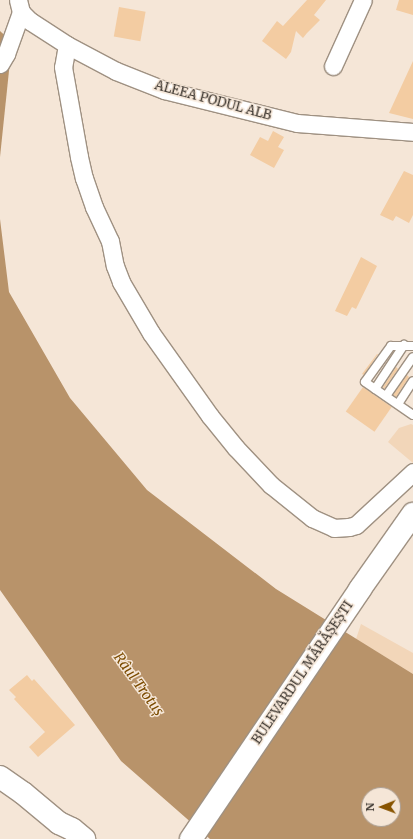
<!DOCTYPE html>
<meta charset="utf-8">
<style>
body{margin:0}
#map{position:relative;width:413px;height:839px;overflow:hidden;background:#f5e6d7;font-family:Merriweather,serif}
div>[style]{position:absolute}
.green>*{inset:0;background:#f2d6b9}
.water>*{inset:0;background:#b8936a}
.building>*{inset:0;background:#f3cca2;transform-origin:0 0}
.roads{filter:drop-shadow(1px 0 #9f9182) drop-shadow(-1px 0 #9f9182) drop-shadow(0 1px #9f9182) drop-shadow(0 -1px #9f9182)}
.lane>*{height:8px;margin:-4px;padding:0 4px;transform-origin:4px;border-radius:4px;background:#fff}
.street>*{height:17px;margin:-8.5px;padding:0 8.5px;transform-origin:8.5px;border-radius:8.5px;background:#fff}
.primary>*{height:22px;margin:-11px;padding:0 11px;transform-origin:11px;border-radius:11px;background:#fff}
span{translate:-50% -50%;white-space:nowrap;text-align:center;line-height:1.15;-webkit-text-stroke:3px #f5e6d7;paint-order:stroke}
.street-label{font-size:13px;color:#3e3832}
.water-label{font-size:14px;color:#7b4b00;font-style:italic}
.north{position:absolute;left:361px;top:787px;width:40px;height:40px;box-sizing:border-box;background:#f5e6d7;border:1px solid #aca095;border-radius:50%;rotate:269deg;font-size:11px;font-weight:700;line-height:16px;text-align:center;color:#3e3832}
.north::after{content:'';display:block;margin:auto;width:14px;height:18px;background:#885400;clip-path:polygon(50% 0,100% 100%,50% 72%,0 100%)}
</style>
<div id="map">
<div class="green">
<div style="clip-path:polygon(411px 424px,413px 425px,413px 463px,388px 442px,399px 428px)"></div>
<div style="clip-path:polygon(361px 624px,413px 653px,413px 674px,356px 639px)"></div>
</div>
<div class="water">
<div style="clip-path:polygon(0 31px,12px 42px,0 157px)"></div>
<div style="clip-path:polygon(evenodd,0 219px,9px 292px,70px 398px,147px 490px,276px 589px,413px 674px,413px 839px,210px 839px,121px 761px,0 590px,0 219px,369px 795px,393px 795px,393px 819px,369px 819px,369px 795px)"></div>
</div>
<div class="building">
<div style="clip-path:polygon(307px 0,326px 0,314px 15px,320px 20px,307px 33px,303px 38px,296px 31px,291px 52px,286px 59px,262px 41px,277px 21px,283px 26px)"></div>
<div style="clip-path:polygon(399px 0,413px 0,413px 15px,396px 10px)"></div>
<div style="left:119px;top:7px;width:27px;height:30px;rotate:10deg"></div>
<div style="clip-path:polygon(413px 61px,413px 119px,389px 113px)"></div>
<div style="clip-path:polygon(273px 131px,284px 137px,278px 147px,284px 150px,274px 168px,250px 155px,260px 137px,268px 141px)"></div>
<div style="clip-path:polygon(404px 171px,413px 175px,413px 215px,409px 223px,396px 216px,393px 221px,380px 215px)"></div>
<div style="clip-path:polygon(361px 257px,377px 266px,356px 309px,352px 307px,347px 316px,335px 311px)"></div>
<div style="clip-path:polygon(377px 354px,378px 354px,364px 375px,362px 374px)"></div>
<div style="clip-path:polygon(396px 367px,398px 369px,384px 389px,383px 387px)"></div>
<div style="clip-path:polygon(407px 375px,409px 377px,396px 397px,393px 395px)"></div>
<div style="left:363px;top:387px;width:35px;height:30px;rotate:35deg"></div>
<div style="clip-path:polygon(27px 675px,32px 681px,34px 679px,75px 725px,38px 757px,29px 747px,45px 732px,14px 699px,16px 697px,9px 690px)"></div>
</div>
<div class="roads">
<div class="lane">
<div style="left:413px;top:346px;width:22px;rotate:180deg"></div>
<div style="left:391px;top:346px;width:44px;rotate:125.8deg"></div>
<div style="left:365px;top:382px;width:58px;rotate:34.5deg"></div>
<div style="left:375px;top:389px;width:53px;rotate:-56.6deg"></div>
<div style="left:386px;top:396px;width:47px;rotate:-55.3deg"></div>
<div style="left:398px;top:404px;width:27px;rotate:-57deg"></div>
</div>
<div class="street">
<div style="left:18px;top:0;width:12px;rotate:76deg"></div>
<div style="left:21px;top:12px;width:13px;rotate:45deg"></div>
<div style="left:30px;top:21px;width:44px;rotate:33deg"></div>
<div style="left:67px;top:45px;width:55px;rotate:28deg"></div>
<div style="left:116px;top:71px;width:52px;rotate:21.6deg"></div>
<div style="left:164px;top:90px;width:137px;rotate:13.9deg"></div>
<div style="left:297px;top:123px;width:116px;rotate:4.4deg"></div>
<div style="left:67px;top:45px;width:22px;rotate:100deg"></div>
<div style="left:63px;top:67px;width:91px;rotate:79.9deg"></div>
<div style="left:79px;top:157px;width:22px;rotate:77deg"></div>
<div style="left:84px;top:178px;width:31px;rotate:71deg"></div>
<div style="left:94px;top:207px;width:38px;rotate:65deg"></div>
<div style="left:110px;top:241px;width:25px;rotate:79deg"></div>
<div style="left:115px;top:266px;width:17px;rotate:69deg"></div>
<div style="left:121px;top:282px;width:59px;rotate:59.5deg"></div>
<div style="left:151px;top:333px;width:102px;rotate:54.6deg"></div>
<div style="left:210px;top:416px;width:41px;rotate:50.9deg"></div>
<div style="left:236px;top:448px;width:51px;rotate:46.6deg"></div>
<div style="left:271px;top:485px;width:53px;rotate:38.8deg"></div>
<div style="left:312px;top:518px;width:24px;rotate:24deg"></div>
<div style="left:334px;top:528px;width:15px;rotate:-4deg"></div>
<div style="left:349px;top:527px;width:7px;rotate:-16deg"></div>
<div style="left:356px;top:525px;width:78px;rotate:-42.9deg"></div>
<div style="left:0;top:64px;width:12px;rotate:-59deg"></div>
<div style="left:6px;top:54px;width:45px;rotate:-70.3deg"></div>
<div style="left:333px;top:66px;width:72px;rotate:-65.6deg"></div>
</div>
<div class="primary">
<div style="left:0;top:777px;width:28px;rotate:35deg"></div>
<div style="left:23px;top:793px;width:47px;rotate:39.8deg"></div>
<div style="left:59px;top:823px;width:14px;rotate:25deg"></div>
<div style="left:72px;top:829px;width:16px;rotate:40deg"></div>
<div style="left:191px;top:839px;width:302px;rotate:-55.9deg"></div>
<div style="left:360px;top:589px;width:92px;rotate:-54.8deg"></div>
</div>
</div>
<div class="street-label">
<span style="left:213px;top:101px;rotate:15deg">ALEEA PODUL ALB</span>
<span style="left:303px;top:673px;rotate:-56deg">BULEVARDUL MĂRĂȘEȘTI</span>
</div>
<div class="water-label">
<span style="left:139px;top:684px;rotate:54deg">Râul Trotuș</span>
</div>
<div class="north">N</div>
</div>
